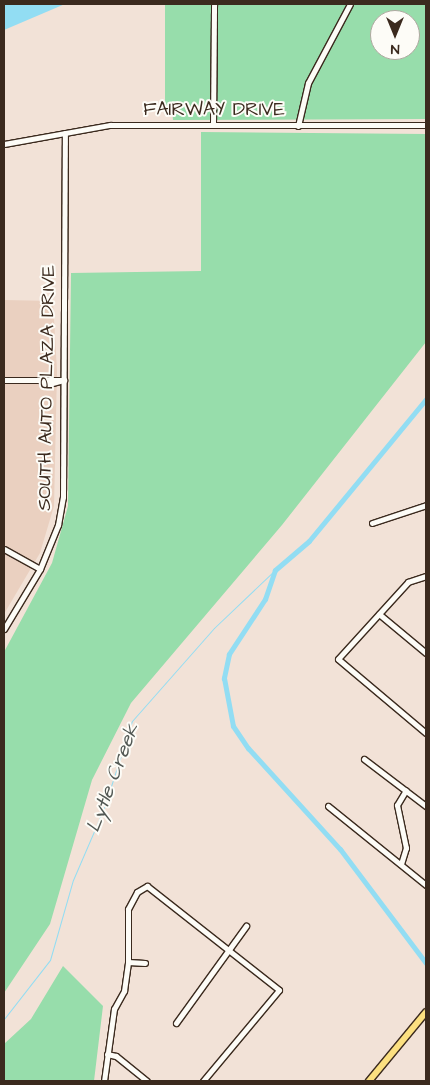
<!DOCTYPE html>
<style>
body{margin:0}
#map{position:relative;width:430px;height:1085px;overflow:hidden;background:#f2e2d7;font-family:"Architects Daughter",sans-serif}
div>[style]{position:absolute}
.built>*{inset:0;background:#ead0c0}
.green>*{inset:0;background:#97ddab}
.water>*{inset:0;background:#92ddf3}
.stream>*{height:1px;margin:-0.5px;padding:0 0.5px;transform-origin:0.5px;border-radius:0.5px;background:#92ddf3}
.canal>*{height:5px;margin:-2.5px;padding:0 2.5px;transform-origin:2.5px;border-radius:2.5px;background:#92ddf3}
.roads{filter:drop-shadow(1px 0 #3b2a1e) drop-shadow(-1px 0 #3b2a1e) drop-shadow(0 1px #3b2a1e) drop-shadow(0 -1px #3b2a1e)}
.minor>*{height:5px;margin:-2.5px;padding:0 2.5px;transform-origin:2.5px;border-radius:2.5px;background:#fdfcf7}
.major>*{height:6px;margin:-3px;padding:0 3px;transform-origin:3px;border-radius:3px;background:#fce080}
span{translate:-50% -50%;white-space:nowrap;text-align:center;line-height:1.15;-webkit-text-stroke:4px #fdfcf7;paint-order:stroke}
.street-label{font-size:19px;color:#3b2a1e}
.water-label{font-size:20px;color:#515753;font-style:italic}
.frame{position:absolute;inset:0;border:5px solid #3b2a1e;pointer-events:none}
.north{position:absolute;left:370px;top:10px;width:50px;height:50px;box-sizing:border-box;background:#fdfcf7;border:1px solid #afa8a0;border-radius:50%;rotate:180deg;font-size:14px;font-weight:700;line-height:20px;text-align:center;color:#3b2a1e}
.north::after{content:'';display:block;margin:auto;width:18px;height:22px;background:#3b2a1e;clip-path:polygon(50% 0,100% 100%,50% 72%,0 100%)}
</style>
<div id="map">
<div class="built">
<div style="clip-path:polygon(4px 300px,53px 301px,57px 371px,54px 506px,40px 553px,4px 614px)"></div>
</div>
<div class="green">
<div style="clip-path:polygon(evenodd,165px 4px,426px 4px,426px 119px,173px 120px,172px 109px,165px 109px,165px 4px,380px 20px,410px 20px,410px 50px,380px 50px,380px 20px)"></div>
<div style="clip-path:polygon(201px 132px,426px 134px,426px 342px,282px 525px,131px 703px,92px 780px,50px 924px,4px 993px,4px 652px,52px 563px,68px 506px,71px 273px,201px 271px)"></div>
<div style="clip-path:polygon(63px 966px,103px 1006px,94px 1081px,4px 1081px,4px 1044px,31px 1019px)"></div>
</div>
<div class="water">
<div style="clip-path:polygon(4px 4px,65px 4px,4px 30px)"></div>
</div>
<div class="stream">
<div style="left:4px;top:1019px;width:75px;rotate:-52.1deg"></div>
<div style="left:50px;top:960px;width:83px;rotate:-74deg"></div>
<div style="left:73px;top:880px;width:78px;rotate:-66.7deg"></div>
<div style="left:104px;top:808px;width:91px;rotate:-72.2deg"></div>
<div style="left:132px;top:721px;width:124px;rotate:-48.6deg"></div>
<div style="left:214px;top:628px;width:84px;rotate:-43.6deg"></div>
</div>
<div class="canal">
<div style="left:426px;top:399px;width:184px;rotate:129.5deg"></div>
<div style="left:309px;top:541px;width:45px;rotate:139.5deg"></div>
<div style="left:275px;top:570px;width:31px;rotate:109deg"></div>
<div style="left:265px;top:599px;width:66px;rotate:123.2deg"></div>
<div style="left:229px;top:654px;width:25px;rotate:102deg"></div>
<div style="left:224px;top:678px;width:49px;rotate:79.4deg"></div>
<div style="left:233px;top:726px;width:27px;rotate:56deg"></div>
<div style="left:248px;top:748px;width:137px;rotate:47.7deg"></div>
<div style="left:340px;top:849px;width:143px;rotate:53deg"></div>
</div>
<div class="roads">
<div class="minor">
<div style="left:213px;top:125px;width:121px;rotate:-89.5deg"></div>
<div style="left:298px;top:126px;width:44px;rotate:-76.9deg"></div>
<div style="left:308px;top:83px;width:89px;rotate:-62deg"></div>
<div style="left:4px;top:144px;width:108px;rotate:-10.2deg"></div>
<div style="left:110px;top:125px;width:316px"></div>
<div style="left:4px;top:380px;width:60px"></div>
<div style="left:40px;top:380px;width:7px;rotate:45deg"></div>
<div style="left:45px;top:385px;width:20px;rotate:-15deg"></div>
<div style="left:372px;top:523px;width:57px;rotate:-18.4deg"></div>
<div style="left:4px;top:549px;width:41px;rotate:29.1deg"></div>
<div style="left:426px;top:576px;width:19px;rotate:162deg"></div>
<div style="left:408px;top:582px;width:104px;rotate:132.3deg"></div>
<div style="left:338px;top:659px;width:115px;rotate:40.1deg"></div>
<div style="left:379px;top:614px;width:61px;rotate:39.7deg"></div>
<div style="left:4px;top:629px;width:70px;rotate:-59deg"></div>
<div style="left:40px;top:569px;width:48px;rotate:-67.8deg"></div>
<div style="left:58px;top:525px;width:28px;rotate:-80deg"></div>
<div style="left:63px;top:497px;width:364px;rotate:-89.7deg"></div>
<div style="left:364px;top:759px;width:78px;rotate:37.2deg"></div>
<div style="left:328px;top:806px;width:126px;rotate:38.9deg"></div>
<div style="left:401px;top:864px;width:17px;rotate:-73deg"></div>
<div style="left:406px;top:848px;width:44px;rotate:-101.8deg"></div>
<div style="left:397px;top:805px;width:17px;rotate:-59deg"></div>
<div style="left:128px;top:962px;width:17px;rotate:3deg"></div>
<div style="left:176px;top:1023px;width:120px;rotate:-54.2deg"></div>
<div style="left:107px;top:1054px;width:9px;rotate:13deg"></div>
<div style="left:116px;top:1056px;width:40px;rotate:39deg"></div>
<div style="left:104px;top:1081px;width:73px;rotate:-82.1deg"></div>
<div style="left:114px;top:1009px;width:21px;rotate:-61deg"></div>
<div style="left:124px;top:991px;width:29px;rotate:-82deg"></div>
<div style="left:128px;top:962px;width:53px;rotate:-90deg"></div>
<div style="left:128px;top:909px;width:19px;rotate:-62deg"></div>
<div style="left:137px;top:892px;width:12px;rotate:-31deg"></div>
<div style="left:147px;top:886px;width:168px;rotate:38.2deg"></div>
<div style="left:279px;top:990px;width:119px;rotate:129.9deg"></div>
</div>
<div class="major">
<div style="left:369px;top:1081px;width:89px;rotate:-50.4deg"></div>
</div>
</div>
<div class="street-label">
<span style="left:214px;top:110px">FAIRWAY DRIVE</span>
<span style="left:47px;top:388px;rotate:-89deg">SOUTH AUTO PLAZA DRIVE</span>
</div>
<div class="water-label">
<span style="left:113px;top:778px;rotate:-69deg">Lytle Creek</span>
</div>
<div class="frame"></div>
<div class="north">N</div>
</div>
